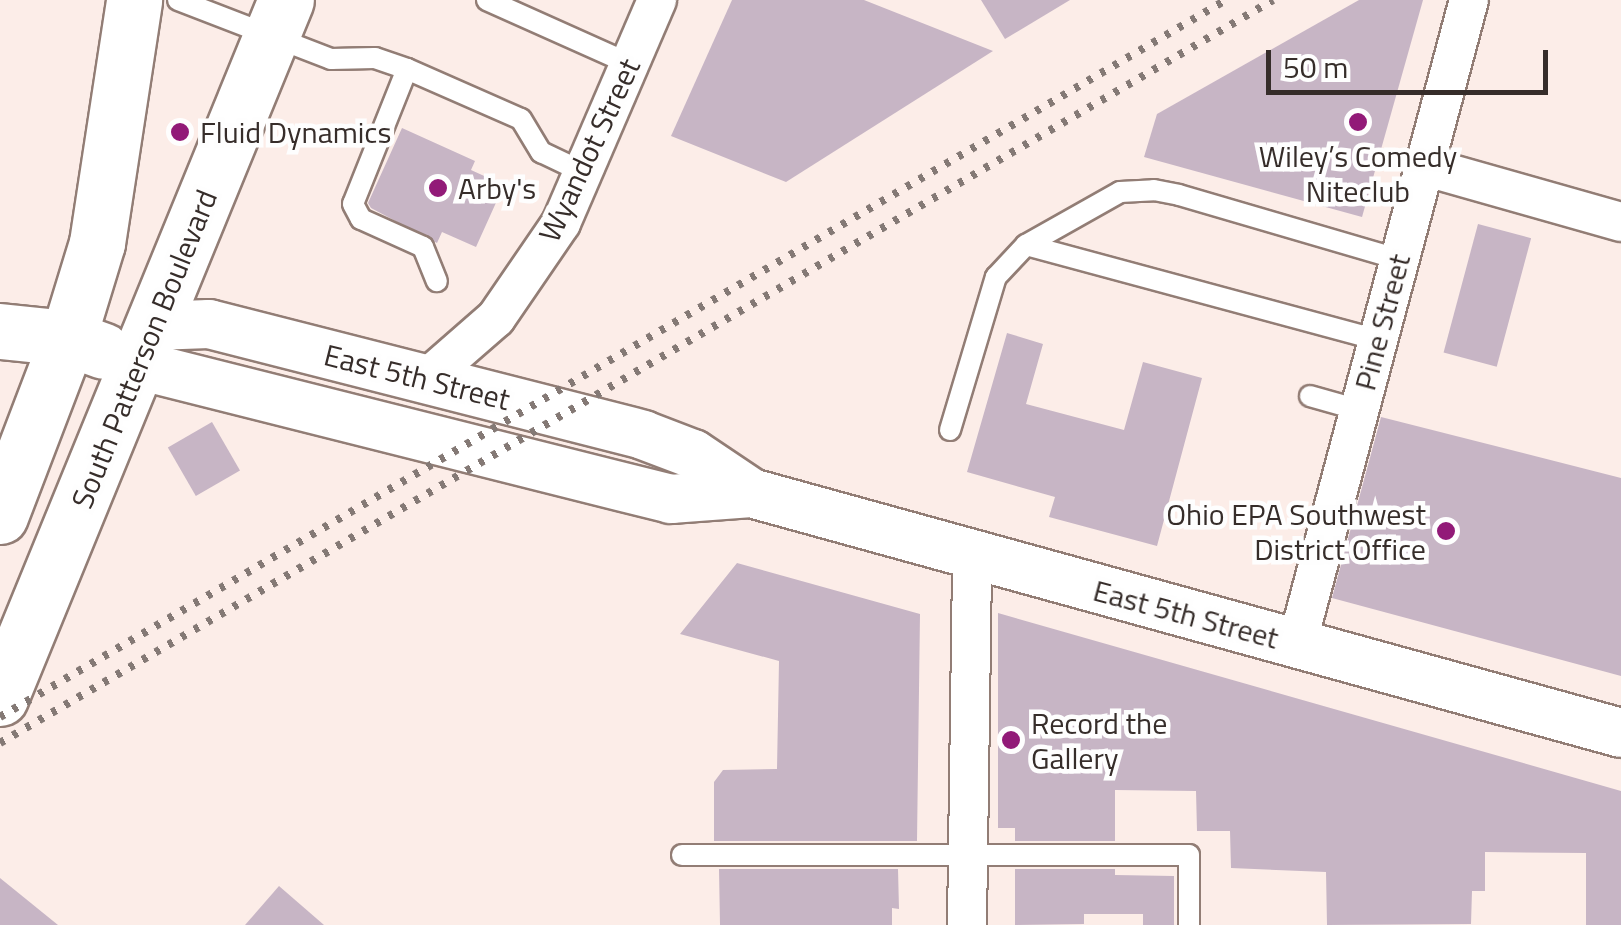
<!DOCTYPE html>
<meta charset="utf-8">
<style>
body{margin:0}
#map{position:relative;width:1621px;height:925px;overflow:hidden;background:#fcede8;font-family:"Titillium Web",sans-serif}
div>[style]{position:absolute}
.building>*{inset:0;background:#c7b5c5;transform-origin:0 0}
.roads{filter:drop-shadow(2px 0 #927d75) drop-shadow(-2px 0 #927d75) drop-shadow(0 2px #927d75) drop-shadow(0 -2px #927d75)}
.service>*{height:20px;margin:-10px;padding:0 10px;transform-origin:10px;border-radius:10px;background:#fff}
.minor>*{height:38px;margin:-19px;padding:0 19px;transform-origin:19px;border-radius:19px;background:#fff}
.tertiary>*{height:48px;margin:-24px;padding:0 24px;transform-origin:24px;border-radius:24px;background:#fff}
.secondary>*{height:55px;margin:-27.5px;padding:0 27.5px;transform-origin:27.5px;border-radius:27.5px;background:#fff}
.primary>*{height:55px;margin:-27.5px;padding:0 27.5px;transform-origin:27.5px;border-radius:27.5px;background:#fff}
.rail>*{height:8px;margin-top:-4px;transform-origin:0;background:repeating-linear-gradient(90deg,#847975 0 5px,transparent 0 15px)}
.dots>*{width:28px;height:28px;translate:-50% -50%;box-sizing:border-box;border:5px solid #fefefe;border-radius:50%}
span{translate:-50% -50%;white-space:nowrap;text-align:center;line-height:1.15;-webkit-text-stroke:9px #fefefe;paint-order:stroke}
.poi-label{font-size:30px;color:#362d2a}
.left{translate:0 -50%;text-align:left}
.right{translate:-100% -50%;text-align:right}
.street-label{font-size:30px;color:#362d2a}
.scale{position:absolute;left:1266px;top:50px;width:282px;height:45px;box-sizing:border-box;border:5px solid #362d2a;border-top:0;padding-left:12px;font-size:30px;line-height:35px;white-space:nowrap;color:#362d2a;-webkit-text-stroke:8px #fefefe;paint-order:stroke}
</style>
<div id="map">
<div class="building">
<div style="clip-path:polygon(732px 0,864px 0,993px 51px,786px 182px,671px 136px)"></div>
<div style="clip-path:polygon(981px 0,1070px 0,1005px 39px)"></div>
<div style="clip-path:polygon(1359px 0,1423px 0,1362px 217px,1144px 157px,1157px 114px)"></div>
<div style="clip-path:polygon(402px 128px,475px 161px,471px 170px,504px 185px,476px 247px,442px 232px,437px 243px,371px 208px,368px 203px)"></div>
<div style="left:1478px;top:224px;width:55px;height:133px;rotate:15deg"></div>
<div style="clip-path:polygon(1007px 333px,1043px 344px,1026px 404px,1124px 430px,1143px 362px,1202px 378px,1157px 546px,1049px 517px,1055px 497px,967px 472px)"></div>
<div style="clip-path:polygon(1381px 417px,1621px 478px,1621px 676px,1332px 598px)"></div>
<div style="left:212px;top:422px;width:56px;height:51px;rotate:60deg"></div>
<div style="clip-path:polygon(737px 563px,920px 614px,917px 841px,714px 841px,714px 782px,723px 770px,777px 769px,779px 661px,680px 634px)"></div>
<div style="clip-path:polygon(998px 613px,1621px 791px,1621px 925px,1586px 925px,1586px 853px,1485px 852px,1485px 891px,1472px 891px,1471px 924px,1327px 925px,1326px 872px,1231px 868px,1230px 831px,1197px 831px,1196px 791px,1115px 790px,1115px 841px,1015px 841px,1015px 828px,998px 828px)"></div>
<div style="clip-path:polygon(719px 869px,898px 869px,899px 909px,892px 908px,892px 925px,720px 925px)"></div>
<div style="clip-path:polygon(1015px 869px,1115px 869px,1115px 875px,1174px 876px,1174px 925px,1143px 925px,1143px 914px,1084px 914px,1084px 924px,1015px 925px)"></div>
<div style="clip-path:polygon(0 878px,58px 925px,0 925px)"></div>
<div style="clip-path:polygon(279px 886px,324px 925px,245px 925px)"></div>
</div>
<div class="roads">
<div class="service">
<div style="left:178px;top:0;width:164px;rotate:21.1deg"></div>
<div style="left:331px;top:59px;width:44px;rotate:-1.3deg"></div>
<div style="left:375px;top:58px;width:34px;rotate:19deg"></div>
<div style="left:407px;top:69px;width:124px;rotate:23.7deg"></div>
<div style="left:521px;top:119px;width:39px;rotate:59deg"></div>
<div style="left:541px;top:152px;width:47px;rotate:25.5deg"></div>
<div style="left:487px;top:0;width:157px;rotate:24.1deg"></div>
<div style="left:407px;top:69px;width:145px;rotate:111.8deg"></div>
<div style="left:353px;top:204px;width:17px;rotate:62deg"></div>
<div style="left:361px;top:219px;width:68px;rotate:24.3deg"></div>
<div style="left:423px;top:247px;width:37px;rotate:68deg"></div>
<div style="left:1026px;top:245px;width:364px;rotate:15.1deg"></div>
<div style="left:1310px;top:396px;width:51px;rotate:15.9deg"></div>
<div style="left:950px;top:430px;width:160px;rotate:-73.3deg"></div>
<div style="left:996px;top:277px;width:44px;rotate:-46.8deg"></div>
<div style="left:1026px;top:245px;width:108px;rotate:-29.4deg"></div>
<div style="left:1120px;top:192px;width:34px;rotate:-3deg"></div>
<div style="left:1154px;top:190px;width:25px;rotate:11deg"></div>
<div style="left:1179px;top:195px;width:228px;rotate:16.3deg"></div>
<div style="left:682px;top:855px;width:507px"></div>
<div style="left:1189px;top:855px;width:70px;rotate:90deg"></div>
</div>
<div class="minor">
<div style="left:1423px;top:166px;width:206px;rotate:15.8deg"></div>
<div style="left:426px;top:379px;width:93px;rotate:-41.1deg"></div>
<div style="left:496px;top:318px;width:115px;rotate:-55.6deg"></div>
<div style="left:561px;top:223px;width:243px;rotate:-66.7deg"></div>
<div style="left:1297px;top:644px;width:667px;rotate:-75.05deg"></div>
<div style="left:967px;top:925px;width:369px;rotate:-89.2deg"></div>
</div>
<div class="tertiary">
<div style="left:154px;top:326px;width:55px;rotate:-2.1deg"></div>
<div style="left:209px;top:324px;width:448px;rotate:14.3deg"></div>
<div style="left:643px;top:435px;width:53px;rotate:20.8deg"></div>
<div style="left:693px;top:454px;width:70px;rotate:33.9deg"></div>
<div style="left:751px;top:493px;width:902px;rotate:15.42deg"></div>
<div style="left:138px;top:365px;width:550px;rotate:14.11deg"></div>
<div style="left:671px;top:499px;width:80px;rotate:-4.3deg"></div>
</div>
<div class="secondary">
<div style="left:68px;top:338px;width:99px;rotate:-73deg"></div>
<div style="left:97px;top:243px;width:246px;rotate:-81.3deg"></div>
</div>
<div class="primary">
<div style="left:0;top:331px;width:68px;rotate:5.9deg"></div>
<div style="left:68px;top:338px;width:37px;rotate:20deg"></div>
<div style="left:0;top:516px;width:191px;rotate:-69.1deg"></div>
<div style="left:0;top:698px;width:754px;rotate:-67.72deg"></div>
</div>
</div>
<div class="rail">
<div style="left:0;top:717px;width:1420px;rotate:-30.32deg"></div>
<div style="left:0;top:743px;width:1474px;rotate:-30.27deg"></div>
</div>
<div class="dots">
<div style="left:1358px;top:122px;background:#921a78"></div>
<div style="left:180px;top:132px;background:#921a78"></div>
<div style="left:438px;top:188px;background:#921a78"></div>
<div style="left:1446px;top:531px;background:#921a78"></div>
<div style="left:1011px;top:740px;background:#921a78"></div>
</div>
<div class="poi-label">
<span class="left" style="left:200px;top:132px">Fluid Dynamics</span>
<span style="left:1358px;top:173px">Wiley’s Comedy<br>Niteclub</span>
<span class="left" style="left:458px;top:188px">Arby's</span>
<span class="right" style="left:1426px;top:531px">Ohio EPA Southwest<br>District Office</span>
<span class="left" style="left:1031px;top:740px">Record the<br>Gallery</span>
</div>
<div class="street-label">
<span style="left:589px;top:150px;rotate:-65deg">Wyandot Street</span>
<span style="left:1382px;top:322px;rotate:-75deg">Pine Street</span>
<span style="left:144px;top:349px;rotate:-68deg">South Patterson Boulevard</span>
<span style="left:417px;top:377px;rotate:14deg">East 5th Street</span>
<span style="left:1186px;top:614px;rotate:15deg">East 5th Street</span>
</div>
<div class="scale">50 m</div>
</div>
